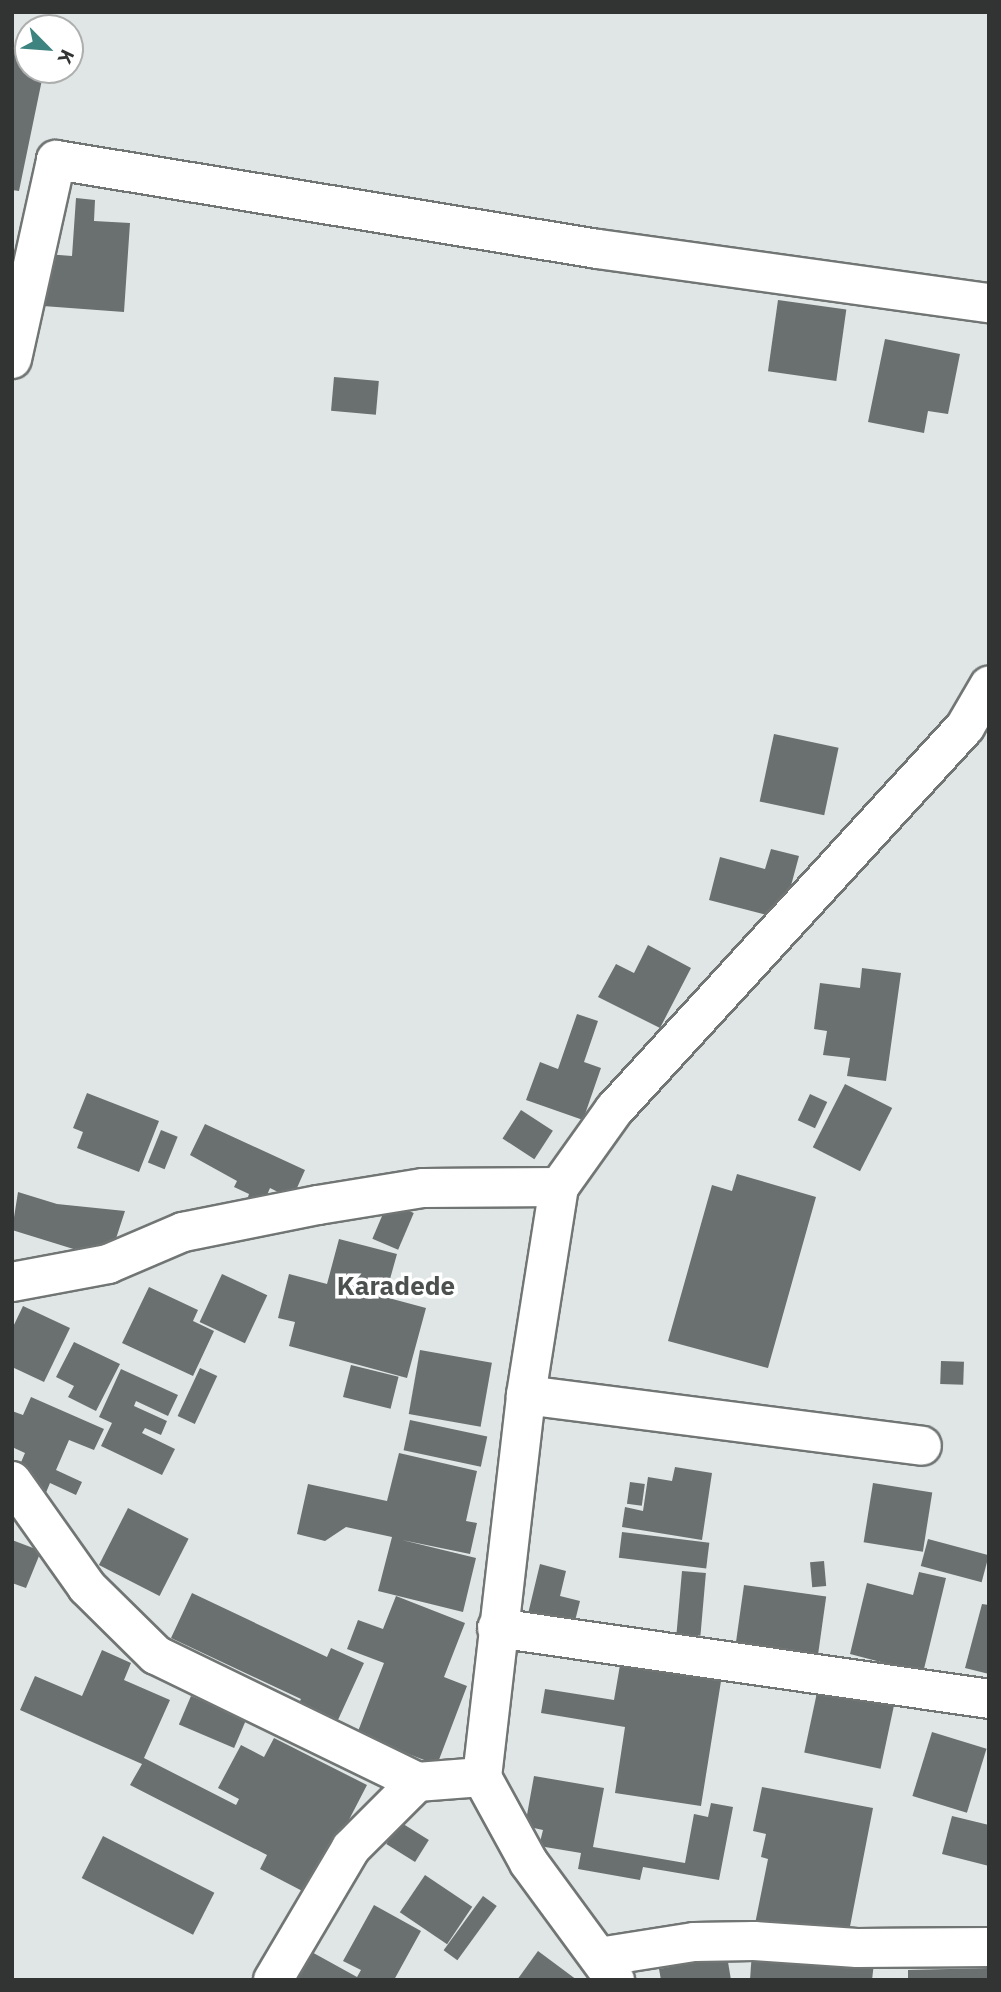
<!DOCTYPE html>
<style>
body{margin:0}
#map{position:relative;width:1001px;height:1992px;overflow:hidden;background:#e0e6e5;font-family:"IBM Plex Sans",sans-serif}
div>[style]{position:absolute}
.building>*{inset:0;background:#6a6f6f;transform-origin:0 0}
.roads{filter:drop-shadow(2px 0 #717675) drop-shadow(-2px 0 #717675) drop-shadow(0 2px #717675) drop-shadow(0 -2px #717675)}
.minor>*{height:38px;margin:-19px;padding:0 19px;transform-origin:19px;border-radius:19px;background:#fff}
span{translate:-50% -50%;white-space:nowrap;text-align:center;line-height:1.15;-webkit-text-stroke:7px #fff;paint-order:stroke}
.quarter-label{font-size:26px;color:#4c5150;font-weight:700}
.frame{position:absolute;inset:0;border:14px solid #323434;pointer-events:none}
.north{position:absolute;left:14px;top:14px;width:70px;height:70px;box-sizing:border-box;background:#fff;border:2px solid #adaeae;border-radius:50%;rotate:115deg;font-size:19px;font-weight:700;line-height:28px;text-align:center;color:#323434}
.north::after{content:'';display:block;margin:auto;width:24px;height:32px;background:#3d8481;clip-path:polygon(50% 0,100% 100%,50% 72%,0 100%)}
</style>
<div id="map">
<div class="building">
<div style="clip-path:polygon(13px 49px,28px 52px,28px 70px,44px 70px,19px 191px,12px 190px)"></div>
<div style="clip-path:polygon(76px 198px,95px 200px,94px 221px,130px 223px,124px 312px,43px 306px,46px 254px,72px 256px)"></div>
<div style="left:778px;top:300px;width:69px;height:72px;rotate:8deg"></div>
<div style="clip-path:polygon(885px 339px,960px 354px,948px 414px,928px 411px,924px 433px,868px 422px)"></div>
<div style="left:334px;top:377px;width:45px;height:34px;rotate:5deg"></div>
<div style="left:774px;top:734px;width:66px;height:69px;rotate:12deg"></div>
<div style="clip-path:polygon(771px 849px,799px 856px,782px 919px,709px 900px,720px 857px,765px 869px)"></div>
<div style="clip-path:polygon(648px 945px,691px 968px,660px 1028px,598px 997px,616px 964px,634px 973px)"></div>
<div style="clip-path:polygon(862px 968px,901px 973px,886px 1081px,847px 1076px,850px 1058px,823px 1055px,827px 1031px,814px 1029px,820px 983px,860px 988px)"></div>
<div style="clip-path:polygon(577px 1014px,598px 1021px,584px 1062px,601px 1068px,583px 1120px,526px 1100px,540px 1062px,558px 1069px)"></div>
<div style="left:845px;top:1084px;width:53px;height:71px;rotate:27deg"></div>
<div style="clip-path:polygon(87px 1093px,159px 1121px,139px 1172px,77px 1148px,83px 1132px,73px 1128px)"></div>
<div style="left:810px;top:1094px;width:19px;height:29px;rotate:25deg"></div>
<div style="left:521px;top:1110px;width:38px;height:34px;rotate:33deg"></div>
<div style="clip-path:polygon(205px 1124px,305px 1170px,292px 1199px,270px 1188px,262px 1207px,247px 1200px,249px 1194px,234px 1187px,237px 1181px,190px 1155px)"></div>
<div style="left:161px;top:1130px;width:18px;height:35px;rotate:22deg"></div>
<div style="clip-path:polygon(737px 1174px,816px 1197px,768px 1368px,668px 1341px,712px 1185px,732px 1191px)"></div>
<div style="clip-path:polygon(18px 1192px,57px 1204px,125px 1211px,109px 1260px,12px 1230px)"></div>
<div style="left:388px;top:1202px;width:28px;height:40px;rotate:23deg"></div>
<div style="clip-path:polygon(339px 1239px,397px 1254px,385px 1297px,426px 1308px,407px 1378px,289px 1346px,295px 1322px,278px 1318px,289px 1274px,327px 1284px)"></div>
<div style="left:222px;top:1274px;width:50px;height:53px;rotate:25deg"></div>
<div style="clip-path:polygon(149px 1287px,198px 1310px,193px 1321px,214px 1331px,193px 1376px,122px 1343px)"></div>
<div style="clip-path:polygon(23px 1306px,70px 1328px,44px 1382px,12px 1367px,12px 1329px)"></div>
<div style="clip-path:polygon(74px 1342px,120px 1364px,96px 1411px,68px 1397px,74px 1386px,56px 1377px)"></div>
<div style="left:420px;top:1350px;width:73px;height:65px;rotate:10deg"></div>
<div style="left:941px;top:1361px;width:23px;height:23px;rotate:2deg"></div>
<div style="left:351px;top:1365px;width:49px;height:33px;rotate:14deg"></div>
<div style="left:200px;top:1368px;width:19px;height:53px;rotate:25deg"></div>
<div style="clip-path:polygon(121px 1369px,178px 1395px,168px 1416px,136px 1401px,134px 1406px,167px 1421px,161px 1435px,145px 1428px,142px 1433px,175px 1449px,162px 1475px,101px 1446px,112px 1423px,99px 1417px)"></div>
<div style="clip-path:polygon(31px 1397px,104px 1429px,94px 1450px,69px 1440px,56px 1470px,82px 1482px,76px 1495px,50px 1483px,45px 1495px,13px 1481px,25px 1453px,12px 1447px,12px 1411px,23px 1415px)"></div>
<div style="left:410px;top:1420px;width:79px;height:31px;rotate:12deg"></div>
<div style="clip-path:polygon(399px 1453px,477px 1471px,466px 1521px,477px 1523px,470px 1554px,402px 1540px,476px 1558px,463px 1612px,378px 1591px,392px 1537px,346px 1527px,325px 1541px,297px 1534px,308px 1484px,387px 1501px)"></div>
<div style="clip-path:polygon(675px 1467px,712px 1473px,702px 1540px,622px 1527px,625px 1507px,643px 1511px,648px 1477px,672px 1481px)"></div>
<div style="left:630px;top:1482px;width:15px;height:22px;rotate:8deg"></div>
<div style="left:873px;top:1483px;width:60px;height:60px;rotate:9deg"></div>
<div style="left:128px;top:1508px;width:68px;height:64px;rotate:27deg"></div>
<div style="left:622px;top:1532px;width:88px;height:26px;rotate:7deg"></div>
<div style="left:928px;top:1539px;width:63px;height:28px;rotate:15deg"></div>
<div style="clip-path:polygon(12px 1540px,41px 1551px,26px 1588px,12px 1583px)"></div>
<div style="left:824px;top:1561px;width:25px;height:14px;rotate:85deg"></div>
<div style="clip-path:polygon(540px 1564px,566px 1571px,560px 1596px,580px 1601px,573px 1629px,527px 1618px)"></div>
<div style="left:682px;top:1571px;width:24px;height:63px;rotate:5deg"></div>
<div style="clip-path:polygon(919px 1572px,946px 1578px,923px 1673px,850px 1654px,867px 1583px,913px 1595px)"></div>
<div style="left:744px;top:1585px;width:83px;height:62px;rotate:8deg"></div>
<div style="clip-path:polygon(192px 1593px,327px 1657px,331px 1648px,364px 1663px,332px 1733px,293px 1715px,301px 1699px,171px 1638px)"></div>
<div style="clip-path:polygon(396px 1596px,465px 1623px,444px 1677px,467px 1686px,437px 1765px,357px 1734px,384px 1663px,347px 1649px,358px 1620px,383px 1629px)"></div>
<div style="clip-path:polygon(982px 1604px,989px 1605px,989px 1674px,965px 1668px)"></div>
<div style="clip-path:polygon(102px 1650px,131px 1663px,124px 1680px,170px 1700px,144px 1758px,236px 1805px,239px 1799px,218px 1788px,241px 1745px,264px 1757px,274px 1738px,367px 1785px,310px 1895px,260px 1869px,267px 1855px,130px 1785px,142px 1764px,20px 1710px,35px 1676px,82px 1696px)"></div>
<div style="clip-path:polygon(621px 1659px,722px 1675px,701px 1806px,615px 1793px,625px 1727px,541px 1713px,545px 1689px,614px 1700px)"></div>
<div style="left:819px;top:1683px;width:78px;height:71px;rotate:12deg"></div>
<div style="left:191px;top:1696px;width:60px;height:31px;rotate:23deg"></div>
<div style="left:932px;top:1732px;width:57px;height:67px;rotate:17deg"></div>
<div style="clip-path:polygon(534px 1776px,604px 1788px,593px 1847px,685px 1863px,694px 1814px,708px 1817px,711px 1803px,733px 1807px,719px 1880px,643px 1867px,640px 1880px,578px 1869px,581px 1853px,539px 1846px,543px 1830px,525px 1826px)"></div>
<div style="clip-path:polygon(762px 1787px,873px 1808px,847px 1942px,755px 1924px,768px 1859px,761px 1857px,766px 1834px,753px 1831px)"></div>
<div style="clip-path:polygon(952px 1816px,989px 1825px,989px 1866px,942px 1854px)"></div>
<div style="left:400px;top:1822px;width:34px;height:26px;rotate:32deg"></div>
<div style="left:103px;top:1836px;width:125px;height:47px;rotate:27deg"></div>
<div style="left:425px;top:1875px;width:57px;height:45px;rotate:34deg"></div>
<div style="left:483px;top:1896px;width:17px;height:67px;rotate:36deg"></div>
<div style="clip-path:polygon(374px 1905px,421px 1931px,394px 1980px,280px 1980px,299px 1945px,357px 1977px,361px 1970px,343px 1961px)"></div>
<div style="clip-path:polygon(538px 1951px,577px 1980px,517px 1980px)"></div>
<div style="clip-path:polygon(752px 1951px,874px 1963px,872px 1980px,750px 1980px)"></div>
<div style="clip-path:polygon(727px 1956px,731px 1980px,661px 1980px,659px 1969px)"></div>
<div style="clip-path:polygon(989px 1968px,989px 1980px,908px 1980px,908px 1970px)"></div>
</div>
<div class="roads">
<div class="minor">
<div style="left:12px;top:359px;width:204px;rotate:-77.5deg"></div>
<div style="left:56px;top:160px;width:549px;rotate:9.33deg"></div>
<div style="left:598px;top:249px;width:395px;rotate:7.9deg"></div>
<div style="left:12px;top:1282px;width:98px;rotate:-10.6deg"></div>
<div style="left:108px;top:1264px;width:82px;rotate:-23.1deg"></div>
<div style="left:183px;top:1232px;width:138px;rotate:-11.3deg"></div>
<div style="left:318px;top:1205px;width:106px;rotate:-9.2deg"></div>
<div style="left:423px;top:1188px;width:136px;rotate:-0.4deg"></div>
<div style="left:526px;top:1395px;width:399px;rotate:7.3deg"></div>
<div style="left:12px;top:1481px;width:130px;rotate:54.7deg"></div>
<div style="left:87px;top:1587px;width:97px;rotate:44.6deg"></div>
<div style="left:156px;top:1655px;width:290px;rotate:25.9deg"></div>
<div style="left:417px;top:1782px;width:65px;rotate:-4.4deg"></div>
<div style="left:497px;top:1628px;width:497px;rotate:8.2deg"></div>
<div style="left:599px;top:1957px;width:96px;rotate:-9deg"></div>
<div style="left:694px;top:1942px;width:60px;rotate:-1deg"></div>
<div style="left:754px;top:1941px;width:103px;rotate:3.9deg"></div>
<div style="left:857px;top:1948px;width:132px;rotate:-0.4deg"></div>
<div style="left:273px;top:1980px;width:153px;rotate:-59.4deg"></div>
<div style="left:351px;top:1848px;width:93px;rotate:-45deg"></div>
<div style="left:615px;top:1980px;width:145px;rotate:-126.3deg"></div>
<div style="left:529px;top:1863px;width:98px;rotate:-118.7deg"></div>
<div style="left:482px;top:1777px;width:385px;rotate:-83.4deg"></div>
<div style="left:526px;top:1395px;width:211px;rotate:-81deg"></div>
<div style="left:559px;top:1187px;width:95px;rotate:-54.5deg"></div>
<div style="left:614px;top:1110px;width:520px;rotate:-47.5deg"></div>
<div style="left:965px;top:727px;width:48px;rotate:-59.7deg"></div>
</div>
</div>
<div class="quarter-label">
<span style="left:396px;top:1286px">Karadede</span>
</div>
<div class="frame"></div>
<div class="north">K</div>
</div>
